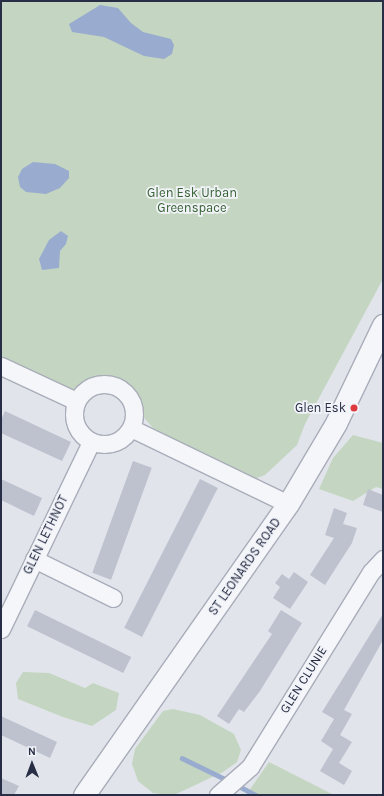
<!DOCTYPE html>
<style>
body{margin:0}
#map{position:relative;width:384px;height:796px;overflow:hidden;background:#e1e4eb;font-family:Karla,sans-serif}
div>[style]{position:absolute}
.green>*{inset:0;background:#c4d6c1}
.water>*{inset:0;background:#99accf}
.stream>*{height:4.5px;margin:-2.25px;padding:0 2.25px;transform-origin:2.25px;border-radius:2.25px;background:#99accf}
.building>*{inset:0;background:#bec2cf;transform-origin:0 0}
.roads{filter:drop-shadow(1px 0 #a9adb9) drop-shadow(-1px 0 #a9adb9) drop-shadow(0 1px #a9adb9) drop-shadow(0 -1px #a9adb9)}
.minor>*{height:17px;margin:-8.5px;padding:0 8.5px;transform-origin:8.5px;border-radius:8.5px;background:#f5f6f9}
.minor>.ring{margin:-8.5px;padding:0;box-sizing:content-box;background:none;border:17px solid #f5f6f9;border-radius:50%}
.tertiary>*{height:21px;margin:-10.5px;padding:0 10.5px;transform-origin:10.5px;border-radius:10.5px;background:#f5f6f9}
.dots>*{width:11px;height:11px;translate:-50% -50%;box-sizing:border-box;border:2px solid #f1f3f8;border-radius:50%}
span{translate:-50% -50%;white-space:nowrap;text-align:center;line-height:1.15;-webkit-text-stroke:3.5px #f1f3f8;paint-order:stroke}
.park-label{font-size:13px;color:#366233}
.poi-label{font-size:13px;color:#272e45}
.right{translate:-100% -50%;text-align:right}
.street-label{font-size:13px;color:#272e45}
.frame{position:absolute;inset:0;border:2px solid #272e45;pointer-events:none}
.north{position:absolute;left:12px;top:744px;width:40px;height:40px;-webkit-text-stroke:3px #f1f3f8;paint-order:stroke;rotate:359deg;font-size:11px;font-weight:700;line-height:16px;text-align:center;color:#272e45}
.north::after{content:'';display:block;margin:auto;width:14px;height:18px;background:#272e45;clip-path:polygon(50% 0,100% 100%,50% 72%,0 100%)}
</style>
<div id="map">
<div class="green">
<div style="clip-path:polygon(1px 1px,383px 1px,383px 279px,305px 424px,297px 445px,265px 475px,252px 480px,153px 428px,140px 413px,137px 398px,128px 385px,111px 378px,96px 376px,73px 389px,1px 358px)"></div>
<div style="clip-path:polygon(353px 435px,383px 443px,383px 489px,376px 487px,353px 501px,319px 489px,333px 458px)"></div>
<div style="clip-path:polygon(23px 672px,49px 673px,85px 688px,93px 683px,119px 693px,116px 710px,92px 726px,63px 717px,18px 699px,16px 683px)"></div>
<div style="clip-path:polygon(173px 709px,200px 715px,234px 734px,241px 750px,237px 762px,223px 772px,174px 795px,168px 795px,153px 793px,138px 781px,132px 764px,135px 749px,163px 711px)"></div>
<div style="clip-path:polygon(269px 762px,334px 795px,246px 795px)"></div>
</div>
<div class="water">
<div style="clip-path:polygon(100px 5px,118px 8px,131px 23px,143px 32px,171px 39px,174px 45px,172px 54px,164px 59px,144px 56px,104px 37px,72px 32px,69px 24px)"></div>
<div style="clip-path:polygon(33px 162px,55px 164px,69px 171px,69px 178px,60px 188px,46px 194px,26px 192px,20px 187px,18px 177px,22px 169px)"></div>
<div style="clip-path:polygon(61px 231px,68px 236px,66px 244px,60px 251px,59px 268px,42px 270px,39px 259px,49px 240px)"></div>
</div>
<div class="stream">
<div style="left:182px;top:758px;width:52px;rotate:26.1deg"></div>
<div style="left:235px;top:784px;width:24px;rotate:28deg"></div>
</div>
<div class="building">
<div style="clip-path:polygon(5px 411px,71px 442px,62px 461px,1px 433px,1px 420px)"></div>
<div style="left:133px;top:461px;width:20px;height:119px;rotate:20deg"></div>
<div style="clip-path:polygon(1px 479px,42px 498px,34px 516px,1px 500px)"></div>
<div style="left:200px;top:479px;width:20px;height:167px;rotate:27deg"></div>
<div style="clip-path:polygon(368px 489px,383px 495px,383px 512px,363px 505px)"></div>
<div style="clip-path:polygon(334px 508px,347px 513px,343px 524px,357px 528px,352px 543px,325px 585px,310px 575px,334px 538px,325px 535px)"></div>
<div style="clip-path:polygon(294px 572px,308px 582px,290px 609px,273px 598px,280px 587px,275px 583px,282px 574px,289px 579px)"></div>
<div style="left:35px;top:610px;width:107px;height:18px;rotate:26deg"></div>
<div style="clip-path:polygon(281px 610px,302px 623px,260px 691px,244px 712px,239px 709px,229px 724px,217px 716px,272px 634px,268px 631px)"></div>
<div style="clip-path:polygon(383px 614px,383px 640px,344px 710px,352px 714px,340px 735px,352px 742px,339px 763px,352px 771px,344px 785px,320px 771px,333px 749px,321px 741px,334px 719px,322px 712px)"></div>
<div style="clip-path:polygon(1px 716px,57px 742px,50px 758px,1px 735px)"></div>
<div style="clip-path:polygon(1px 778px,19px 786px,14px 795px,1px 795px)"></div>
</div>
<div class="roads">
<div class="minor">
<div style="left:1px;top:366px;width:83px;rotate:25deg"></div>
<div class="ring" style="left:74px;top:384px;width:43px;height:43px"></div>
<div style="left:131px;top:428px;width:174px;rotate:25.8deg"></div>
<div style="left:34px;top:559px;width:88px;rotate:26.3deg"></div>
<div style="left:1px;top:629px;width:208px;rotate:-64.3deg"></div>
<div style="left:218px;top:795px;width:43px;rotate:-41.2deg"></div>
<div style="left:250px;top:767px;width:229px;rotate:-58.2deg"></div>
<div style="left:371px;top:572px;width:18px;rotate:-47deg"></div>
</div>
<div class="tertiary">
<div style="left:84px;top:795px;width:355px;rotate:-55deg"></div>
<div style="left:288px;top:504px;width:94px;rotate:-59.3deg"></div>
<div style="left:336px;top:423px;width:109px;rotate:-64.4deg"></div>
</div>
</div>
<div class="dots">
<div style="left:354px;top:408px;background:#dd3a3d"></div>
</div>
<div class="park-label">
<span style="left:192px;top:201px">Glen Esk Urban<br>Greenspace</span>
</div>
<div class="poi-label">
<span class="right" style="left:346px;top:408px">Glen Esk</span>
</div>
<div class="street-label">
<span style="left:46px;top:535px;rotate:-64deg">GLEN LETHNOT</span>
<span style="left:245px;top:567px;rotate:-55deg">ST LEONARDS ROAD</span>
<span style="left:304px;top:680px;rotate:-58deg">GLEN CLUNIE</span>
</div>
<div class="frame"></div>
<div class="north">N</div>
</div>
